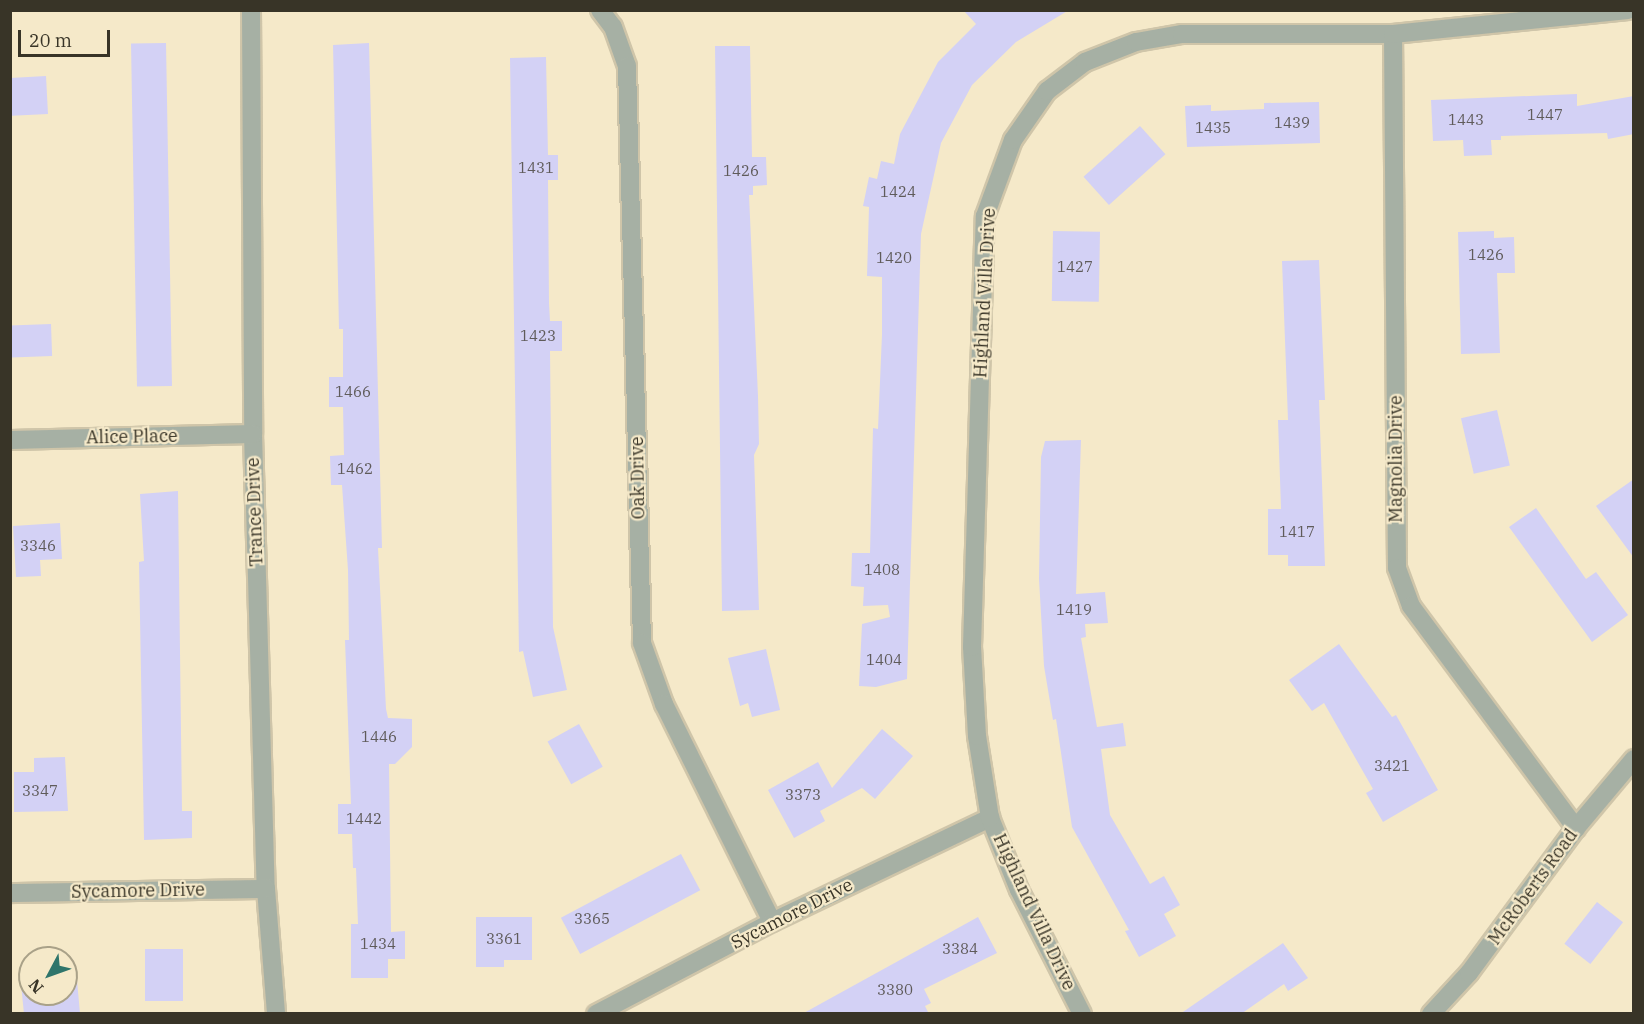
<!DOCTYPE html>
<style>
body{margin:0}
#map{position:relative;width:1644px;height:1024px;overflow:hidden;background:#f5e9c9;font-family:"IBM Plex Serif",serif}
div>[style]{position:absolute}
.building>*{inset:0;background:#d3d1f5;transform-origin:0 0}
.roads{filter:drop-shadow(2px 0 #cfc5a9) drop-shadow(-2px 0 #cfc5a9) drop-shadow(0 2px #cfc5a9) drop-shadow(0 -2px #cfc5a9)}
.minor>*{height:18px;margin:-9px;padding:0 9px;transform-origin:9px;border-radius:9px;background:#a6b0a4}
span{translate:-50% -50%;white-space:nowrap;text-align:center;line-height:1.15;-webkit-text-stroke:4.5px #f5e9c9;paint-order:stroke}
.number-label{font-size:15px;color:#5f5b5a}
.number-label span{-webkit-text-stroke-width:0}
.street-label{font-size:18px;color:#383427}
.frame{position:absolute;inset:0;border:12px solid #383427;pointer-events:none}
.north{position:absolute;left:18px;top:946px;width:60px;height:60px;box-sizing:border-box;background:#f5e9c9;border:2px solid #a9a188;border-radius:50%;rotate:229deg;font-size:16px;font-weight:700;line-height:24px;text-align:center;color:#383427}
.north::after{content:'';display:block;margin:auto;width:21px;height:27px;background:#2f756b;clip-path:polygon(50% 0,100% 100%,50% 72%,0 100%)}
.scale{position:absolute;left:18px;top:30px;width:92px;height:27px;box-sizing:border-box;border:3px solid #383427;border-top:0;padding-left:8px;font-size:18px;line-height:21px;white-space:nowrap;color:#383427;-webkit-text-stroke:4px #f5e9c9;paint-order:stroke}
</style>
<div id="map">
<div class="building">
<div style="clip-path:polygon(963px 10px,1069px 10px,1016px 42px,972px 85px,941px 143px,921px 234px,907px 679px,876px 687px,859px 686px,862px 624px,890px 617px,888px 605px,863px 606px,864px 587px,851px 586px,852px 553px,870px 553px,873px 428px,878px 429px,882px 334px,882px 277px,867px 276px,869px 207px,863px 206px,869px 177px,877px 179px,881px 161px,894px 164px,900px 134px,938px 62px,976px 24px)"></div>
<div style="left:166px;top:43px;width:343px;height:35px;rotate:89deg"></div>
<div style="clip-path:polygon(369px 43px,382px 548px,378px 548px,386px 709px,388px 718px,412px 719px,412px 747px,395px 764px,389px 764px,391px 932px,405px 931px,405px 959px,388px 959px,388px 978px,351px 978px,351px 924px,358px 924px,356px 868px,353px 868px,352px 834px,338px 834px,338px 804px,351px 804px,345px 640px,349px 640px,348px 570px,342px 485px,331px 485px,330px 456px,344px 455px,343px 407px,329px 407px,329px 377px,343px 377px,343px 329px,339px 329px,333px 45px)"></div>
<div style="clip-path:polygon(715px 46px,750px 46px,752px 157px,766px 157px,767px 185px,753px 186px,753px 195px,749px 195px,758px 396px,759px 444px,754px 455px,759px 610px,722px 611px)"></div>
<div style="clip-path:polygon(546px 57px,548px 155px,558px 155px,558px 180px,548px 180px,549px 303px,550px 321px,562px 321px,562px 351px,550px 351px,553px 627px,567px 690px,533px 697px,523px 651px,519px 652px,510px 58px)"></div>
<div style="left:46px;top:76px;width:38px;height:36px;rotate:87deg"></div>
<div style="clip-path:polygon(1577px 94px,1577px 106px,1634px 96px,1634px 134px,1608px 139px,1607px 133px,1501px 136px,1501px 140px,1491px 140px,1492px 155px,1464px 156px,1463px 140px,1433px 141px,1431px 100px)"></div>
<div style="clip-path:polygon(1319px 102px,1320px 143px,1187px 147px,1185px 106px,1211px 105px,1211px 111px,1264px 109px,1264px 103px)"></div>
<div style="left:1140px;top:126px;width:38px;height:76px;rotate:48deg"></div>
<div style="left:1053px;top:231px;width:47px;height:70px;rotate:1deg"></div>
<div style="clip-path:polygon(1494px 231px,1494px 238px,1514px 237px,1515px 273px,1497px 273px,1500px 353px,1461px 354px,1458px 232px)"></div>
<div style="clip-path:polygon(1319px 260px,1325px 400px,1319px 400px,1325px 566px,1288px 566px,1288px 555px,1268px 555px,1268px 509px,1281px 509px,1278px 420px,1288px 420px,1282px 261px)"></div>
<div style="left:51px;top:324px;width:32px;height:41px;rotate:88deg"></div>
<div style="left:1497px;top:410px;width:57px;height:37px;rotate:77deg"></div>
<div style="clip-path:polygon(1081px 440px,1076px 594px,1105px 592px,1108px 623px,1085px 624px,1086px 637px,1081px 638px,1097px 727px,1123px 723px,1126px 746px,1101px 749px,1110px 815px,1150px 884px,1164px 876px,1180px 905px,1164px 914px,1176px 936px,1139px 957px,1125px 931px,1129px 930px,1072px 827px,1056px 719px,1053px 720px,1044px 666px,1039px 579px,1041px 457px,1045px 441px)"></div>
<div style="clip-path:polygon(1634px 479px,1634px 558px,1596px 506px)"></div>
<div style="clip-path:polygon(178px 491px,182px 811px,192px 811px,192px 838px,144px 840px,139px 562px,144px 561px,140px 494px)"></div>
<div style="clip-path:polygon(1536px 508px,1586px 579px,1596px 572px,1628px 615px,1592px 642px,1509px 527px)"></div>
<div style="clip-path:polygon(60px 523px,62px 559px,40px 560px,41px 576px,16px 577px,13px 526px)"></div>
<div style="clip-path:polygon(1339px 644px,1392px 717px,1396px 715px,1438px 790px,1383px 822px,1366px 793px,1373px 789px,1324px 703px,1312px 711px,1289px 680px)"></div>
<div style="clip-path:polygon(766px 649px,780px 710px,752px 717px,748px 703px,740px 706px,728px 658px)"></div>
<div style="left:579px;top:724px;width:49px;height:36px;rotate:61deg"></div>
<div style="clip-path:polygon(882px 729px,913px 756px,875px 799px,862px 788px,820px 811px,825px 821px,794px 838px,768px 790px,818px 762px,832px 788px)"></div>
<div style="clip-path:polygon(65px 757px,68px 811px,14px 812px,14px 772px,34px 772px,34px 758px)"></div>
<div style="left:681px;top:854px;width:41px;height:136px;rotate:62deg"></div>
<div style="left:1597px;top:902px;width:33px;height:53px;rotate:38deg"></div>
<div style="clip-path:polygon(476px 917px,532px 917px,532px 960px,504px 960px,504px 967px,476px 967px)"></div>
<div style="clip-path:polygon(978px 917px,997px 953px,924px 989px,931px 1003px,925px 1006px,929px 1014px,802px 1014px)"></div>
<div style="clip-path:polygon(1283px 943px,1308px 978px,1288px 991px,1284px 984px,1241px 1014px,1180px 1014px)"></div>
<div style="left:145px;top:949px;width:38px;height:52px"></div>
<div style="clip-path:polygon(77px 980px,80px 1014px,24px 1014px,21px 984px,30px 984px,30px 994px,66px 994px,66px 981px)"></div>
</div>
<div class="roads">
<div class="minor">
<div style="left:251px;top:10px;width:424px;rotate:89.7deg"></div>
<div style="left:253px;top:434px;width:455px;rotate:88.4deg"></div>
<div style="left:266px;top:889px;width:125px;rotate:85.4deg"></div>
<div style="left:600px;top:10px;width:21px;rotate:53deg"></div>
<div style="left:613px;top:27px;width:41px;rotate:70.3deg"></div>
<div style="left:627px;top:66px;width:577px;rotate:88.51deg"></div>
<div style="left:642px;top:643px;width:65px;rotate:70.2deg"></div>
<div style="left:664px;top:704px;width:243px;rotate:63.6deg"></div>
<div style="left:1393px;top:34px;width:534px;rotate:89.57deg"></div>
<div style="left:1397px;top:568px;width:40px;rotate:69.8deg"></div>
<div style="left:1411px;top:606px;width:277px;rotate:53.4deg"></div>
<div style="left:10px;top:440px;width:243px;rotate:-1.4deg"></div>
<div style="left:10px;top:893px;width:256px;rotate:-0.9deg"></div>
<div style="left:596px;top:1014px;width:199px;rotate:-27.6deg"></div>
<div style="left:772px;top:922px;width:242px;rotate:-25.5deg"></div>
<div style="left:1082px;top:1014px;width:139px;rotate:-116.9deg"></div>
<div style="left:1019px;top:890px;width:78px;rotate:-111.9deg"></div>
<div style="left:990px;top:818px;width:83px;rotate:-99deg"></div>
<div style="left:977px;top:736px;width:89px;rotate:-93.2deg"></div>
<div style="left:972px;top:647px;width:431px;rotate:-88.3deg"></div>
<div style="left:985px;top:216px;width:81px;rotate:-69.8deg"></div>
<div style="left:1013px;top:140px;width:60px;rotate:-55.2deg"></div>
<div style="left:1047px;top:91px;width:48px;rotate:-37.3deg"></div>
<div style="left:1085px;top:62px;width:55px;rotate:-21.4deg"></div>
<div style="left:1136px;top:42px;width:47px;rotate:-9.9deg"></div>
<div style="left:1182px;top:34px;width:211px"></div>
<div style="left:1393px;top:34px;width:236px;rotate:-5.8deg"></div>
<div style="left:1431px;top:1014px;width:56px;rotate:-47.2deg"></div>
<div style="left:1469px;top:973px;width:180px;rotate:-53.6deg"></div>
<div style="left:1576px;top:828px;width:90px;rotate:-50deg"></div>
</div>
</div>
<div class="number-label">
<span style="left:1545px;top:115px">1447</span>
<span style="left:1466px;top:120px">1443</span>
<span style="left:1292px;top:123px">1439</span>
<span style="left:1213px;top:128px">1435</span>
<span style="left:536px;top:168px">1431</span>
<span style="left:741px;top:171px">1426</span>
<span style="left:898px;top:192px">1424</span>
<span style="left:1486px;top:255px">1426</span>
<span style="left:894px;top:258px">1420</span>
<span style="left:1075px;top:267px">1427</span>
<span style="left:538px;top:336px">1423</span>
<span style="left:353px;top:392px">1466</span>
<span style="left:355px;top:469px">1462</span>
<span style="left:1297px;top:532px">1417</span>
<span style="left:38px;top:546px">3346</span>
<span style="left:882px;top:570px">1408</span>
<span style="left:1074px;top:610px">1419</span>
<span style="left:884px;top:660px">1404</span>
<span style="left:379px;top:737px">1446</span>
<span style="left:1392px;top:766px">3421</span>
<span style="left:40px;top:791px">3347</span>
<span style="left:803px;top:795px">3373</span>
<span style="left:364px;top:819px">1442</span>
<span style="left:592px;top:919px">3365</span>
<span style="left:504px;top:939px">3361</span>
<span style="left:378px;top:944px">1434</span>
<span style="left:960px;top:949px">3384</span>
<span style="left:895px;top:990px">3380</span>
</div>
<div class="street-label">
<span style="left:985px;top:293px;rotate:-87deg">Highland Villa Drive</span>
<span style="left:132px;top:437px;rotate:-1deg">Alice Place</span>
<span style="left:1396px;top:459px;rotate:-90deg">Magnolia Drive</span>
<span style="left:638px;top:478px;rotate:-91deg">Oak Drive</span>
<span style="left:255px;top:512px;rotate:-92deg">Trance Drive</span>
<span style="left:1533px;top:887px;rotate:-54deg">McRoberts Road</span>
<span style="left:138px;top:891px;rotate:-1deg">Sycamore Drive</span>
<span style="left:1034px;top:912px;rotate:65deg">Highland Villa Drive</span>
<span style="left:792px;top:914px;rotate:-27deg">Sycamore Drive</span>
</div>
<div class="frame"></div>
<div class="north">N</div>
<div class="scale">20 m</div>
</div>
